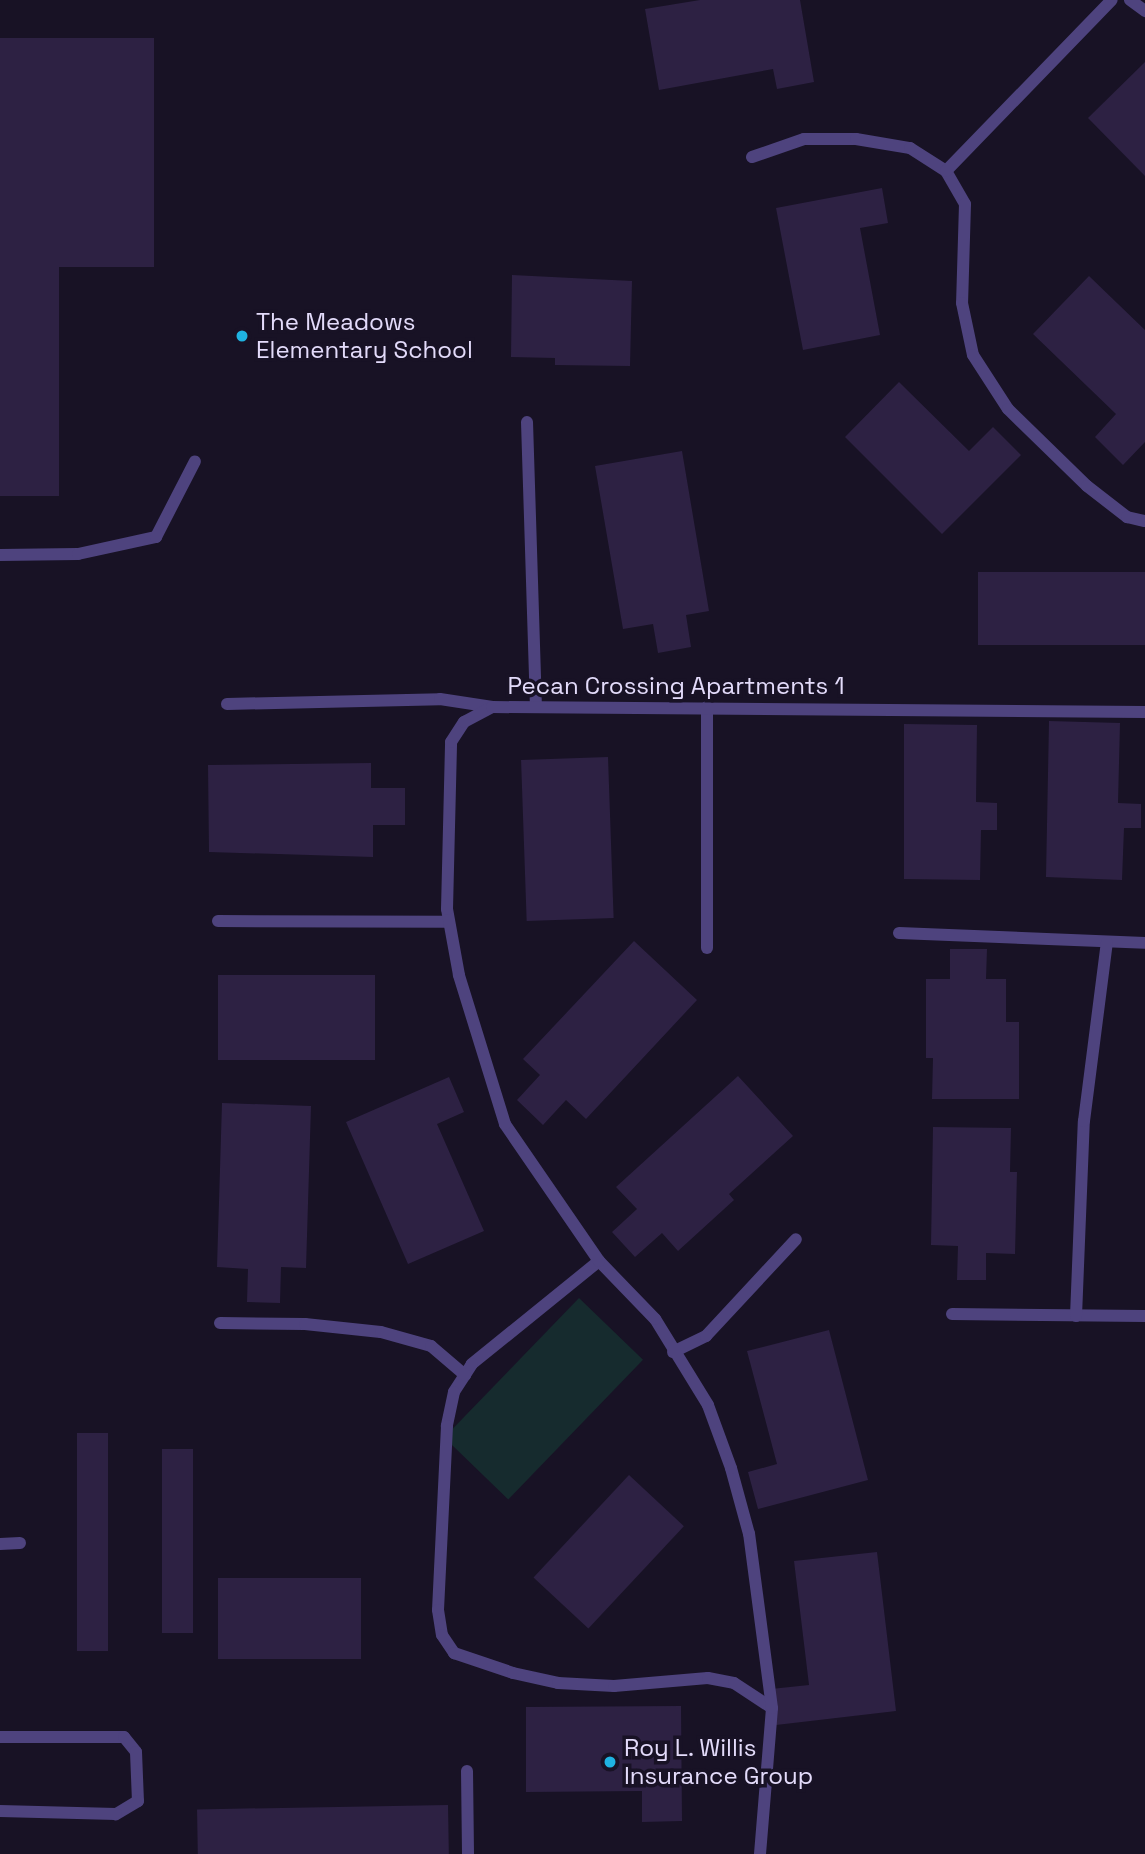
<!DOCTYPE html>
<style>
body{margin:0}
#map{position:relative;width:1145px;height:1854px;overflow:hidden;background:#181225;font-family:"Space Grotesk",sans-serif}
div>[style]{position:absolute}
.green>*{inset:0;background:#162b2e;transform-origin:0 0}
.building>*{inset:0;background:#2d2143;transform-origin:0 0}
.lane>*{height:12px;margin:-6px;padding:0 6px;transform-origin:6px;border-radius:6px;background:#4e437e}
.dots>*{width:19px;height:19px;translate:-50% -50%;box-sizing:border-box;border:4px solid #181225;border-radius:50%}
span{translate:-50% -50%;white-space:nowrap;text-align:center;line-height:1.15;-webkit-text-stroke:7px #181225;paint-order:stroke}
.poi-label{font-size:24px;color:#e3dbfa}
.left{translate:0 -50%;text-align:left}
.street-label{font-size:24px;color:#e3dbfa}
</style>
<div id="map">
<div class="green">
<div style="left:579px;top:1298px;width:89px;height:194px;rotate:44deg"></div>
</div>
<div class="building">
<div style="clip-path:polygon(700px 0,800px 0,814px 82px,777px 89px,773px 69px,659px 90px,645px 9px)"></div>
<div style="clip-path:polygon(0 38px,154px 38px,154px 267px,59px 267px,59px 496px,0 496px)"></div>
<div style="clip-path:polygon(1145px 62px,1145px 176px,1088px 118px)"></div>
<div style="clip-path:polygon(882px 188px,888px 223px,860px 228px,880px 335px,803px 350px,776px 208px)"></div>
<div style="clip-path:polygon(512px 275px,632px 281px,630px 366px,555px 365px,555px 358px,511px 357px)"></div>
<div style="clip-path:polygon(1089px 276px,1145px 330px,1145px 442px,1123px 465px,1095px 437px,1116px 414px,1033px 334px)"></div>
<div style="clip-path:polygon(899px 382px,969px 451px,993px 427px,1021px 455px,942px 534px,845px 437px)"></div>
<div style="clip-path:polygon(682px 451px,709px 611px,686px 615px,691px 647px,658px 653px,653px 624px,623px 629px,595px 466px)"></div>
<div style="left:978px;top:572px;width:167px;height:73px"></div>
<div style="clip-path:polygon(1049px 721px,1120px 723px,1118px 803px,1141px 804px,1141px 828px,1124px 828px,1122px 880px,1046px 877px)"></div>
<div style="clip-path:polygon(904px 724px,977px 725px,976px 802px,997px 803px,997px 830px,981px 830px,980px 880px,904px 879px)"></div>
<div style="left:608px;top:757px;width:161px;height:87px;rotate:88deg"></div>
<div style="clip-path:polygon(371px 763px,371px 788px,405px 788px,405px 825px,373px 825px,373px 857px,209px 852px,208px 765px)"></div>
<div style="clip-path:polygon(634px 941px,697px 1000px,586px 1119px,566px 1100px,543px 1125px,517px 1100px,540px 1075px,523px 1059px)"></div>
<div style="clip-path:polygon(950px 949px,987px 949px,986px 979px,1006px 979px,1006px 1022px,1019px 1022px,1019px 1099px,932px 1099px,933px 1058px,926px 1058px,926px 979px,950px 979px)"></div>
<div style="left:375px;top:975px;width:85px;height:157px;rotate:90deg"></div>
<div style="clip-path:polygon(738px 1076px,793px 1136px,729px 1194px,734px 1200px,678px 1251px,662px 1233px,635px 1257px,612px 1232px,637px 1209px,616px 1187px)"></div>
<div style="clip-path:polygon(449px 1077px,464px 1112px,437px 1124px,484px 1231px,408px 1264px,346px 1122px)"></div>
<div style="clip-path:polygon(222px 1103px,311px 1106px,306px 1268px,281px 1267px,280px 1303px,247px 1302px,248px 1269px,217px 1267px)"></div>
<div style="clip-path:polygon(933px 1127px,1011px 1128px,1010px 1172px,1017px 1172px,1015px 1254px,986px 1253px,986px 1280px,957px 1280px,958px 1246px,931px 1245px)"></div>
<div style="clip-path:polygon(829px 1330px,868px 1480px,758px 1509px,748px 1472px,777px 1464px,747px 1351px)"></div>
<div style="left:77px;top:1433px;width:31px;height:218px"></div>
<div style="left:162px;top:1449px;width:31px;height:184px"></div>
<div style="left:629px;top:1475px;width:75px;height:140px;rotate:43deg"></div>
<div style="clip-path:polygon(877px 1552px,896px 1711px,776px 1725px,771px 1689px,809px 1685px,794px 1561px)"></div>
<div style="left:218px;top:1578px;width:143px;height:81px"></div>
<div style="clip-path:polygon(681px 1706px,682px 1821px,642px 1822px,642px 1791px,526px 1792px,526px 1707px)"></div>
<div style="left:448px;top:1805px;width:49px;height:251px;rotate:89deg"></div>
</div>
<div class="lane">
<div style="left:1130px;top:0;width:19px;rotate:36deg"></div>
<div style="left:752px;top:157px;width:55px;rotate:-19.1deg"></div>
<div style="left:804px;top:139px;width:52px"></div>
<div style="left:856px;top:139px;width:55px;rotate:9.5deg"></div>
<div style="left:910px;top:148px;width:43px;rotate:32.6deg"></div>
<div style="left:946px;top:171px;width:38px;rotate:60deg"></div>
<div style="left:965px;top:204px;width:99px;rotate:91.7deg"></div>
<div style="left:962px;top:303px;width:53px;rotate:78.1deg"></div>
<div style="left:973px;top:355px;width:64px;rotate:57.1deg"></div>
<div style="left:1008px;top:409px;width:110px;rotate:44.3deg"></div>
<div style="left:1087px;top:486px;width:51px;rotate:37.8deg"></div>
<div style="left:1127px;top:517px;width:18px;rotate:13deg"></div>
<div style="left:946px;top:171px;width:238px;rotate:-45.9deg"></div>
<div style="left:527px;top:422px;width:285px;rotate:88.2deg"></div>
<div style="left:0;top:555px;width:78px;rotate:-0.7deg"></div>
<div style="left:78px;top:554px;width:80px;rotate:-12.3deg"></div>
<div style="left:156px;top:537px;width:85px;rotate:-62.8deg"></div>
<div style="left:227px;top:704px;width:213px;rotate:-1.3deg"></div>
<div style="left:440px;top:699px;width:53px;rotate:8.7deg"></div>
<div style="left:707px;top:707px;width:241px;rotate:90deg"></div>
<div style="left:218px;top:921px;width:231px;rotate:0.2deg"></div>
<div style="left:899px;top:933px;width:246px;rotate:2.3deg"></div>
<div style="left:599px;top:1261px;width:164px;rotate:141deg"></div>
<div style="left:472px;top:1364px;width:33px;rotate:123deg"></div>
<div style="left:454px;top:1392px;width:35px;rotate:102deg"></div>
<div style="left:447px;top:1426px;width:184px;rotate:92.8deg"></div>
<div style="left:438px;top:1610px;width:25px;rotate:81deg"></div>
<div style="left:442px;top:1635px;width:22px;rotate:56deg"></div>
<div style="left:454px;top:1653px;width:62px;rotate:18.7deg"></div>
<div style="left:513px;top:1673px;width:46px;rotate:12.5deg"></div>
<div style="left:558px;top:1683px;width:56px;rotate:3.1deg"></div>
<div style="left:614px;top:1686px;width:94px;rotate:-4.9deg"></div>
<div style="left:708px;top:1678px;width:26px;rotate:11deg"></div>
<div style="left:734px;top:1683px;width:45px;rotate:33.3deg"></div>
<div style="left:952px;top:1314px;width:193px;rotate:0.6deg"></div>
<div style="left:1076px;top:1316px;width:195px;rotate:-87.7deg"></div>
<div style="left:1084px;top:1121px;width:180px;rotate:-82.7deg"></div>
<div style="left:220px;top:1323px;width:85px;rotate:0.7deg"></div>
<div style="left:305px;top:1324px;width:76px;rotate:6deg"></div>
<div style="left:381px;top:1332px;width:52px;rotate:15.6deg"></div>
<div style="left:431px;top:1346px;width:45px;rotate:40.5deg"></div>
<div style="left:673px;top:1352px;width:37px;rotate:-26deg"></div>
<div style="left:706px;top:1336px;width:132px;rotate:-47.1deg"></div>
<div style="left:0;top:1544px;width:20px;rotate:-3deg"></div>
<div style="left:0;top:1737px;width:124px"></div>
<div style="left:124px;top:1737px;width:19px;rotate:51deg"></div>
<div style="left:136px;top:1752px;width:49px;rotate:87.7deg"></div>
<div style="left:138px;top:1801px;width:26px;rotate:149deg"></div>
<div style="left:116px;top:1814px;width:116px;rotate:-178.5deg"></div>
<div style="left:467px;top:1771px;width:83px;rotate:89.3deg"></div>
<div style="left:760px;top:1854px;width:146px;rotate:-85.3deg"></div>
<div style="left:772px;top:1708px;width:176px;rotate:-97.5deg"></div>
<div style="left:749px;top:1534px;width:68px;rotate:-105.3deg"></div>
<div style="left:731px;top:1468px;width:67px;rotate:-110.1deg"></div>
<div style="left:708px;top:1405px;width:101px;rotate:-121.6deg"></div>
<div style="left:655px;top:1319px;width:81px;rotate:-134deg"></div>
<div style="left:599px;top:1261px;width:166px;rotate:-124.5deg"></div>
<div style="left:505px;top:1124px;width:156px;rotate:-107.2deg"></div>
<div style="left:459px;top:975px;width:67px;rotate:-100.3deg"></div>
<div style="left:447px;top:909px;width:167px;rotate:-88.6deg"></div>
<div style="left:451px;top:742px;width:24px;rotate:-57deg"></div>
<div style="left:464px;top:722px;width:32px;rotate:-28deg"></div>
<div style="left:492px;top:707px;width:653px;rotate:0.44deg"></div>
</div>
<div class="dots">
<div style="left:242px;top:336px;background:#1fb3e2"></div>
<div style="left:610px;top:1762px;background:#1fb3e2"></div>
</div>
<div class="poi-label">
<span class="left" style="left:256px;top:336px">The Meadows<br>Elementary School</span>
<span class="left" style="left:624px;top:1762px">Roy L. Willis<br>Insurance Group</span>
</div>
<div class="street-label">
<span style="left:676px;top:686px">Pecan Crossing Apartments 1</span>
</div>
</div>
